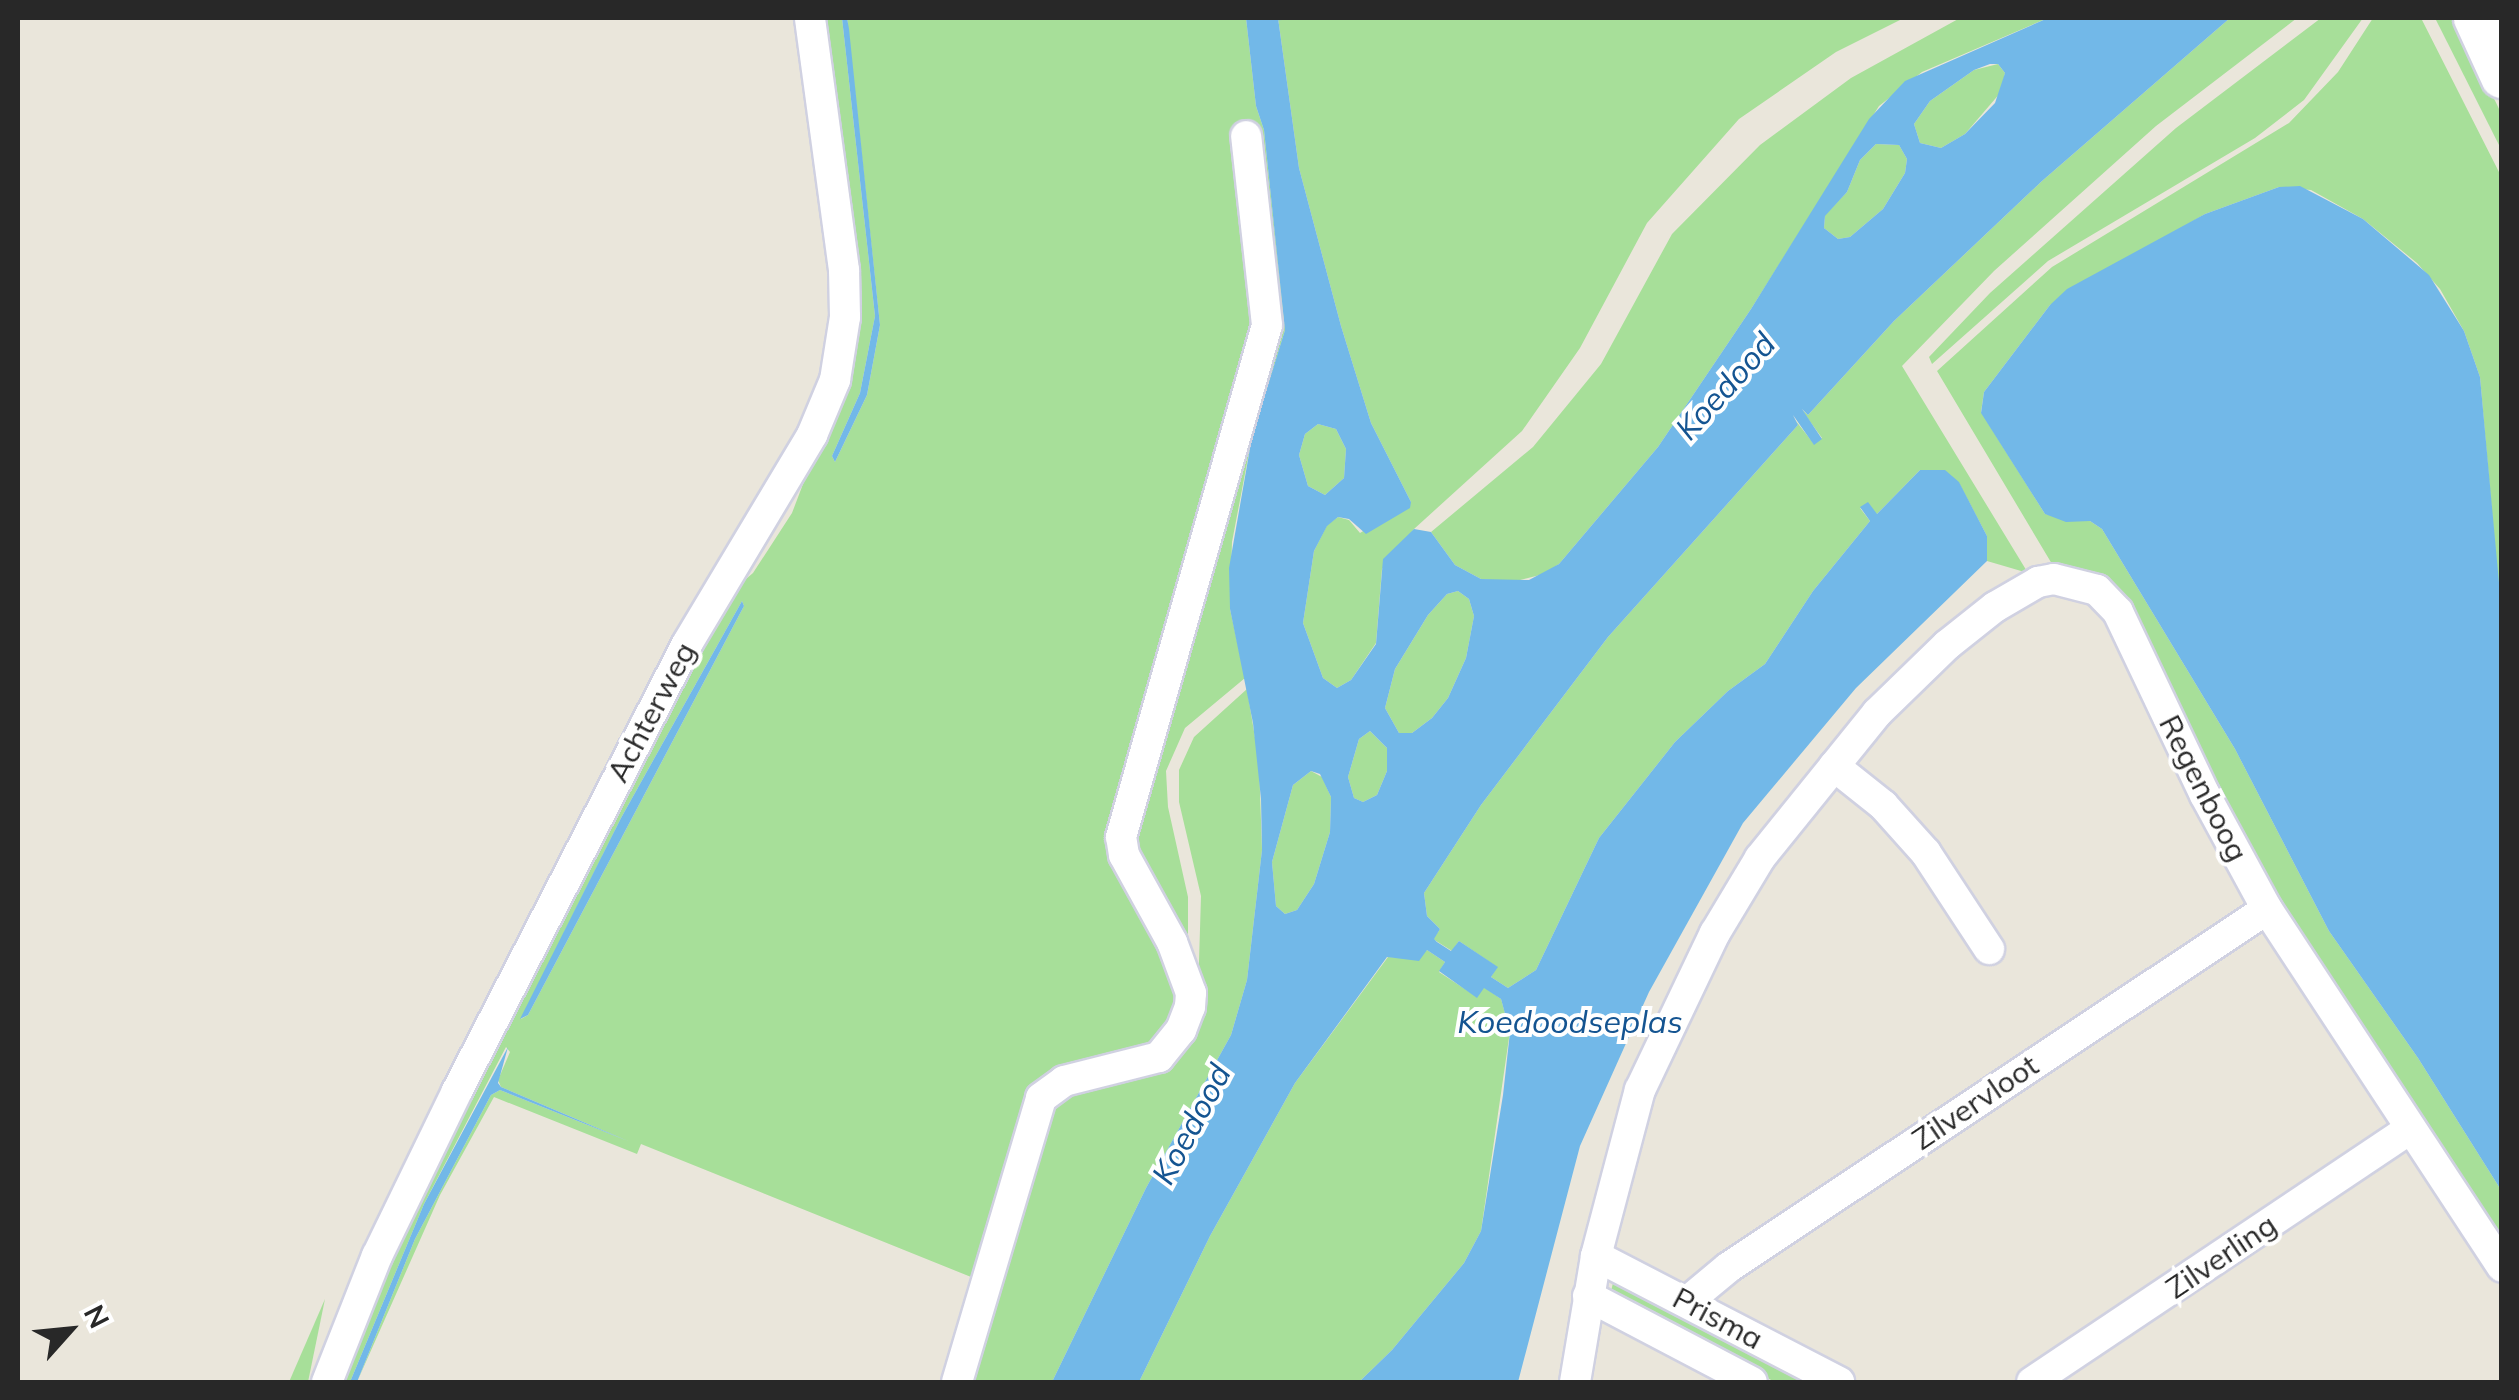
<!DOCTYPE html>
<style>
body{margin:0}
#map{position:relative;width:2519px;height:1400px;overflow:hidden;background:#eae6db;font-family:Mulish,sans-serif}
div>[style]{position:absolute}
.green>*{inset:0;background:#a7df99}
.water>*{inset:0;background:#72b8e8}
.roads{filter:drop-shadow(2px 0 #d0d1e1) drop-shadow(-2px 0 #d0d1e1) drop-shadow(0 2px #d0d1e1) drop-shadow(0 -2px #d0d1e1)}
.street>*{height:30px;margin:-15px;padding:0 15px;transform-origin:15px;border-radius:15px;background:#fff}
.secondary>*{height:42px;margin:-21px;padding:0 21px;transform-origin:21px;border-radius:21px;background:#fff}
span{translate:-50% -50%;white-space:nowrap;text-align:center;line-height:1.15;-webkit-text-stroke:8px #fff;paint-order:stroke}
.street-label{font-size:30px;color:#282828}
.water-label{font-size:32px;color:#145491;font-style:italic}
.frame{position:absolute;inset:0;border:20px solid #282828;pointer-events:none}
.north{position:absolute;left:20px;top:1280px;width:100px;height:100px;-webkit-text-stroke:8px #fff;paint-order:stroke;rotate:63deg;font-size:28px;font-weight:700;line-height:40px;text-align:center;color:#282828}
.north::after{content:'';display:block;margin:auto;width:35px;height:45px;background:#282828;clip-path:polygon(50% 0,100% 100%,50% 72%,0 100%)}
</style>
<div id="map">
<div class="green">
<div style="clip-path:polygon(evenodd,817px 18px,842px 18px,875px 316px,860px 393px,832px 456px,835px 462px,867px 395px,880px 325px,847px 18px,1246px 18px,1256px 106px,1264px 130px,1285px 330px,1252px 437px,1232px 542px,1230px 609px,1245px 678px,1185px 728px,1166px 771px,1168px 807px,1188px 897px,1188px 963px,1135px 860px,1128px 823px,1275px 324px,1251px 136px,1240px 137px,1261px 329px,1116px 835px,1119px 857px,1173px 965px,1181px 990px,1180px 1016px,1155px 1051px,1069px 1072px,1037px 1092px,995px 1233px,984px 1245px,981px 1281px,641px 1144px,637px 1154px,494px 1097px,440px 1195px,357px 1382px,415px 1239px,491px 1095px,500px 1090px,628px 1141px,501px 1087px,498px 1080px,510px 1052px,506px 1047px,424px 1204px,350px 1382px,335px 1382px,372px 1284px,483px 1054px,693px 646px,720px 601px,753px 573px,792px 513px,843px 379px,853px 317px,850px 268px,817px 18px,742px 601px,744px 606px,528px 1015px,521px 1019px,621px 818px,742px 601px)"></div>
<div style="clip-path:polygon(1278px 18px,1904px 18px,1836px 52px,1739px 119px,1647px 223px,1580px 348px,1522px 431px,1414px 529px,1382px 569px,1376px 643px,1351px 680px,1337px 688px,1323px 678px,1303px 623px,1314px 551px,1327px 525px,1338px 517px,1349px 520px,1360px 533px,1411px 502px,1371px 423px,1341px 326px,1299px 168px)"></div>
<div style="clip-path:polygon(1960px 18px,2048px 18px,1922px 72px,1879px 106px,1751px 309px,1658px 447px,1559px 564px,1544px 574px,1512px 582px,1481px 579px,1455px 565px,1431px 532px,1533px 447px,1601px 364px,1672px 234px,1760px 145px,1851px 78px)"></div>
<div style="clip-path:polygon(2230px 18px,2297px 18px,2156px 126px,1994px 271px,1902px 366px,2028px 573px,1987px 561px,1987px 536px,1959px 483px,1920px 470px,1877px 514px,1860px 508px,1870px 521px,1813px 591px,1765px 664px,1728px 691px,1675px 742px,1599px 838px,1536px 970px,1508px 988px,1491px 977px,1497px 967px,1459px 941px,1452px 951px,1433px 939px,1440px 929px,1427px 916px,1424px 893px,1481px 805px,1608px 637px,1798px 425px,1792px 416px,1814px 444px,1822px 438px,1801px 409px,1808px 415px,1894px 321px,2042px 181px)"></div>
<div style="clip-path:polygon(2321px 18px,2363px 18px,2304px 100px,2255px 138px,2048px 261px,1932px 364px,1929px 357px,1990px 293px,2176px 128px)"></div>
<div style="clip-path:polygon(2373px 18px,2421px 18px,2501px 176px,2501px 615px,2480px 377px,2464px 331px,2440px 289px,2417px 263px,2363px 219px,2311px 190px,2279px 187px,2205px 214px,2050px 305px,1984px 392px,1981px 412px,2045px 514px,2090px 521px,2102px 529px,2235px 749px,2329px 931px,2418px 1058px,2501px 1190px,2501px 1241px,2293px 928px,2230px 818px,2143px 642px,2052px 564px,1937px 371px,2052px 267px,2289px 123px,2338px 72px)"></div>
<div style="clip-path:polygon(2435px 18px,2455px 18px,2501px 113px,2501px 149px)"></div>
<div style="clip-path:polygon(1998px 64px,2005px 73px,2001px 92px,1965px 134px,1941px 148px,1920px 143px,1914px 124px,1930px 101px,1974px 70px)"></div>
<div style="clip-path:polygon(1876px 144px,1899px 145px,1907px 159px,1905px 173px,1883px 209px,1850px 237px,1838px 239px,1824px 228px,1825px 215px,1847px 192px,1860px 160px)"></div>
<div style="clip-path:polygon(1318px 424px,1336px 429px,1346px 449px,1344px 478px,1325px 495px,1308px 486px,1299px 455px,1305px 434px)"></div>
<div style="clip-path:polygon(1458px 591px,1469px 599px,1474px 616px,1466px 658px,1448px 698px,1432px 718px,1412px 733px,1399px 733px,1385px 708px,1395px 669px,1428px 615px,1447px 594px)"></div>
<div style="clip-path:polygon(1247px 689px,1259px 762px,1262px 850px,1247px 980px,1231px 1035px,1146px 1188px,1052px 1382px,963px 1382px,1050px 1097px,1146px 1070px,1198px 994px,1201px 896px,1179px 802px,1179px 770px,1194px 737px)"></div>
<div style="clip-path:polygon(1370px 731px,1387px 748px,1387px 771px,1377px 795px,1363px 802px,1354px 798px,1348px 777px,1359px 739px)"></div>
<div style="clip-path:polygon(1311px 771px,1322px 777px,1331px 797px,1330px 832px,1314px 884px,1297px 910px,1285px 914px,1276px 906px,1272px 862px,1293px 785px)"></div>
<div style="clip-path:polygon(1427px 950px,1445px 962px,1439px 972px,1477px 997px,1484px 987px,1501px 999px,1510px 1031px,1481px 1231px,1464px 1263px,1392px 1350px,1359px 1382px,1139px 1382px,1210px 1236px,1295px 1083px,1388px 957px,1413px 958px)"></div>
<div style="clip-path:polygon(1615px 1274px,1818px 1382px,1775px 1382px,1610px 1296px)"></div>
<div style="clip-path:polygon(325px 1299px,308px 1382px,289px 1382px)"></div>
</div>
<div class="water">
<div style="clip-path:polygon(842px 18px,847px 18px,849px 29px,880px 325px,867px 395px,835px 462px,832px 456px,860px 393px,875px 316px)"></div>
<div style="clip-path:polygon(evenodd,1246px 18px,1278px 18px,1299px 168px,1341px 326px,1371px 423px,1411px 502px,1410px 508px,1366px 534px,1349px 519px,1338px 517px,1327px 526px,1314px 551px,1303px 623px,1323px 678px,1337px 688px,1351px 680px,1376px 644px,1383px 559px,1414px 529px,1431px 532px,1455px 565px,1481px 579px,1529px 580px,1559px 564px,1658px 447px,1751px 309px,1869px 119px,1905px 81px,2048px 18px,2230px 18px,2042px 181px,1894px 321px,1808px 415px,1802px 409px,1822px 439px,1814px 445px,1793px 415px,1798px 425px,1608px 637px,1481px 805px,1424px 893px,1427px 916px,1440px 929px,1434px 939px,1437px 942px,1451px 951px,1459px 941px,1498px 967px,1491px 977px,1508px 988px,1536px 970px,1599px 838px,1675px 742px,1728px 691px,1765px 664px,1813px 591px,1870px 521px,1860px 507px,1868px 502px,1877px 514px,1920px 470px,1945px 470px,1959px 482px,1987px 536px,1987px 561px,1856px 688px,1743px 823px,1649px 992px,1580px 1146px,1518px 1382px,1359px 1382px,1392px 1350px,1464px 1263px,1481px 1231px,1503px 1095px,1510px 1032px,1501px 999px,1484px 988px,1477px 998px,1439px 971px,1445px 962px,1427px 950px,1419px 961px,1387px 957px,1295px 1083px,1210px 1236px,1139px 1382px,1052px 1382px,1146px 1188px,1231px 1035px,1247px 980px,1262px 850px,1261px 799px,1253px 723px,1230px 609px,1229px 568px,1252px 437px,1285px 330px,1264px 130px,1256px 106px,1246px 18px,1990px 64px,1998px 64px,2005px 73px,1995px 103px,1965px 134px,1941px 148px,1920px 143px,1914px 124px,1930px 101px,1974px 70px,1990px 64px,1246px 18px,1876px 144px,1899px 145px,1907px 159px,1905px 173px,1883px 209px,1850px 237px,1838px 239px,1824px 228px,1825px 216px,1847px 192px,1860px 160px,1876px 144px,1246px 18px,1318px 424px,1336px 429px,1346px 449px,1344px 478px,1325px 495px,1308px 486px,1299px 455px,1305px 434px,1318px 424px,1246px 18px,1458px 591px,1469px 599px,1474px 616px,1466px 658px,1448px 698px,1432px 718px,1412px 733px,1399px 733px,1385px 708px,1395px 669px,1428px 615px,1447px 594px,1458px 591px,1246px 18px,1370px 731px,1387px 748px,1387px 771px,1377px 795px,1363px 802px,1354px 798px,1348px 777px,1359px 739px,1370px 731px,1246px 18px,1311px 771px,1320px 774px,1331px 797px,1330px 832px,1314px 884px,1297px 910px,1285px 914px,1276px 906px,1272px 862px,1293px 785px,1311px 771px)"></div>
<div style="clip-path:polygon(2300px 186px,2363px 219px,2429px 275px,2464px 331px,2480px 377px,2502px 615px,2501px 1190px,2418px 1058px,2329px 931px,2235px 749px,2102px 529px,2090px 521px,2066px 522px,2045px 514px,1981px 413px,1984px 392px,2050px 305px,2067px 289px,2205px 214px,2279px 187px)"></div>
<div style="clip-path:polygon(742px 601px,744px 606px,528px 1015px,520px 1019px,621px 818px)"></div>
<div style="clip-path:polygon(508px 1047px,498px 1083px,501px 1087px,628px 1141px,500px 1090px,491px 1095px,415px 1239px,357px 1382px,350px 1382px,424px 1204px)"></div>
</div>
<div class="roads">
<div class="street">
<div style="left:1834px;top:766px;width:63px;rotate:38.5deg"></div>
<div style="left:1883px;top:805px;width:64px;rotate:48.1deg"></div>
<div style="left:1926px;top:853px;width:115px;rotate:56.7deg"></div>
<div style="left:1596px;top:1256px;width:274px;rotate:27.4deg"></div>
<div style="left:1588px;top:1296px;width:185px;rotate:27.7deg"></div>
<div style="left:1688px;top:1301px;width:53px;rotate:-39.7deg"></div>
<div style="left:1729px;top:1267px;width:646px;rotate:-33.64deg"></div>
<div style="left:327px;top:1382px;width:136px;rotate:-68.4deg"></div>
<div style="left:377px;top:1256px;width:183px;rotate:-64.1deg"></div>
<div style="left:457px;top:1091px;width:503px;rotate:-62.77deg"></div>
<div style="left:687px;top:644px;width:244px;rotate:-59.1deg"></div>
<div style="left:812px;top:435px;width:60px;rotate:-67.3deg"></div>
<div style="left:835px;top:380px;width:64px;rotate:-81deg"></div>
<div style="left:845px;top:317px;width:47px;rotate:-91.2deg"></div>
<div style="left:844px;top:270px;width:254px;rotate:-97.7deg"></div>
<div style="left:957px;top:1382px;width:296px;rotate:-73.5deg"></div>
<div style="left:1041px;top:1098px;width:29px;rotate:-36deg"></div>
<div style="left:1064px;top:1081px;width:98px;rotate:-14.2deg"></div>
<div style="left:1159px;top:1057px;width:35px;rotate:-51deg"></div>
<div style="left:1181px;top:1030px;width:25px;rotate:-69deg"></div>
<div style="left:1190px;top:1007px;width:14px;rotate:-86deg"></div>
<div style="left:1191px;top:993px;width:54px;rotate:-110.4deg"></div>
<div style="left:1172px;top:942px;width:99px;rotate:-118.9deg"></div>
<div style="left:1124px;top:855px;width:18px;rotate:-99deg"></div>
<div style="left:1121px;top:837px;width:532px;rotate:-74.08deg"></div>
<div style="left:1267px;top:325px;width:190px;rotate:-96.3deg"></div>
<div style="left:1575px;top:1382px;width:128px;rotate:-80.5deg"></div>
<div style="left:1596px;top:1256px;width:172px;rotate:-75.2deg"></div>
<div style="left:1640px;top:1090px;width:174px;rotate:-64.5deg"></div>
<div style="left:1715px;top:933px;width:87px;rotate:-59deg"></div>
<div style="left:1760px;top:858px;width:186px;rotate:-51.1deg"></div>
<div style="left:1877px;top:713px;width:98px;rotate:-44.2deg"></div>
<div style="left:1947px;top:645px;width:61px;rotate:-38.4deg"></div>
<div style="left:1995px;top:607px;width:50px;rotate:-30.2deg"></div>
<div style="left:2038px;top:582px;width:16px;rotate:-11deg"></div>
<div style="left:2054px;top:579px;width:44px;rotate:14.3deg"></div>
<div style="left:2097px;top:590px;width:30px;rotate:46deg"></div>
<div style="left:2118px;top:612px;width:203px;rotate:64.6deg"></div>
<div style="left:2205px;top:795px;width:130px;rotate:61.5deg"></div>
<div style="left:2267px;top:909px;width:428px;rotate:56.7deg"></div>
<div style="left:2032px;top:1382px;width:455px;rotate:-33.8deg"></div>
</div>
<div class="secondary">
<div style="left:2475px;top:18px;width:65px;rotate:65.4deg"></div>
</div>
</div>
<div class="street-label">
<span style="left:651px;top:712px;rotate:-62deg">Achterweg</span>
<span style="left:2204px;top:788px;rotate:63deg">Regenboog</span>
<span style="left:1975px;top:1102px;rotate:-34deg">Zilvervloot</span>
<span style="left:2221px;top:1256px;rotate:-34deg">Zilverling</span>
<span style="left:1718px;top:1318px;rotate:28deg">Prisma</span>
</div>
<div class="water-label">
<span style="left:1725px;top:386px;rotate:-48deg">Koedood</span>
<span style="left:1570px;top:1021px">Koedoodseplas</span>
<span style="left:1191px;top:1124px;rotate:-62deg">Koedood</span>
</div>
<div class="frame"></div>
<div class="north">N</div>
</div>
